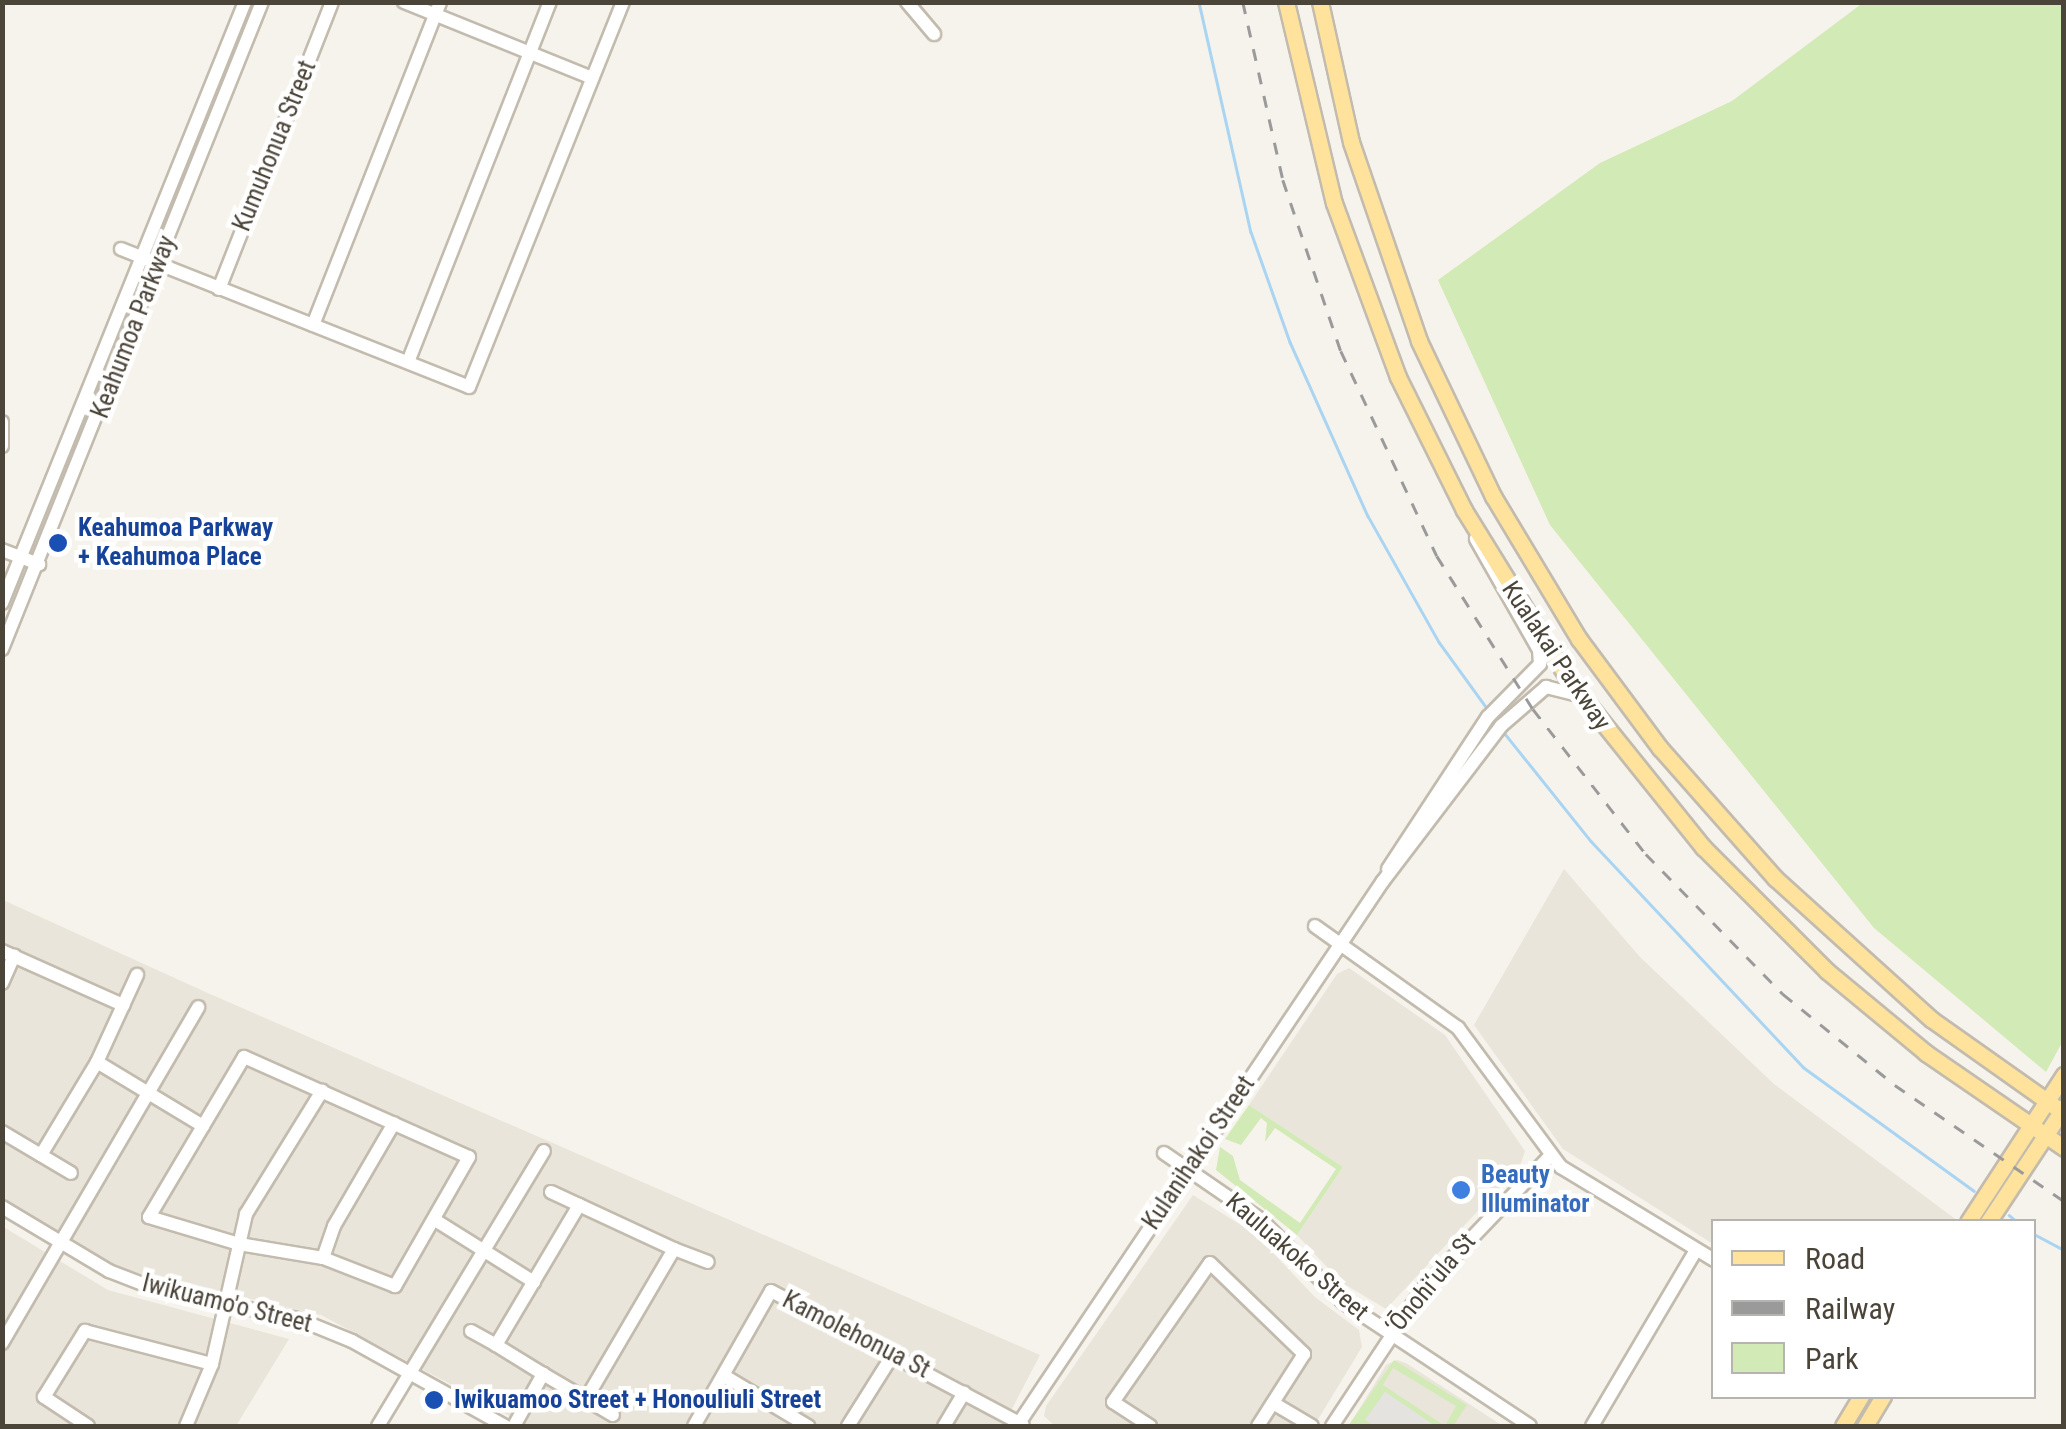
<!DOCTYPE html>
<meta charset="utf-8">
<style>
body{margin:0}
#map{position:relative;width:2066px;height:1429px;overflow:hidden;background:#f6f3ec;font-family:"Roboto Condensed",sans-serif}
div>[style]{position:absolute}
.residential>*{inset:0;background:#eae5da}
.green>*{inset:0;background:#d2eab5}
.parking>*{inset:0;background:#e5e3e0}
.stream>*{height:2.5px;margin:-1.25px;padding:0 1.25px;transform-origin:1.25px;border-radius:1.25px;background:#a9d4f2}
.roads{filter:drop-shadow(2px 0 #c2bbae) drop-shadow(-2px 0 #c2bbae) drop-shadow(0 2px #c2bbae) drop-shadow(0 -2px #c2bbae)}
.minor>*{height:12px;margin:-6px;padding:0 6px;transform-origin:6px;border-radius:6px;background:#fff}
.major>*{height:15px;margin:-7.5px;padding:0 7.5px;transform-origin:7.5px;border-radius:7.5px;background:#ffe39c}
.rail>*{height:2.5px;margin-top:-1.25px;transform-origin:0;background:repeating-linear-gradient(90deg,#9a9a9a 0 12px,transparent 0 24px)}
.dots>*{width:28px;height:28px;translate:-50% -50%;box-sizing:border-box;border:5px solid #fff;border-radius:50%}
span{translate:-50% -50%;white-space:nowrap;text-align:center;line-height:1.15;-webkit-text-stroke:9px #fff;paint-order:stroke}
.street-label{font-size:25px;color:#4b4439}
.transit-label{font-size:25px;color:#164399;font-weight:700}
.left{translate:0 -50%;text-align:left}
.shop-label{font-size:25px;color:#366cbe;font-weight:700}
.frame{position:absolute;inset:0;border:5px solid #4b4439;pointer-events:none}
.legend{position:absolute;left:1711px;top:1219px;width:325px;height:180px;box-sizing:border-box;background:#fff;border:2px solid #b7b4b0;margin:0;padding:12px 18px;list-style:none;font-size:30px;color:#4b4439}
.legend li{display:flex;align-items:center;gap:20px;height:50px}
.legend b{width:50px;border:2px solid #b7b4b0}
</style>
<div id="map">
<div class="residential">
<div style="clip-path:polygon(1564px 869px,1640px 957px,1774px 1084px,1958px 1221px,1714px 1222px,1713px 1244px,1563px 1149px,1474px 1025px)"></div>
<div style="clip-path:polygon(3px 900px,210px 994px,1040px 1355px,1003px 1426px,528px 1426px,321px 1315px,119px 1269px,3px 1198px)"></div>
<div style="clip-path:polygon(1349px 968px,1445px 1035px,1525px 1151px,1520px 1166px,1386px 1309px,1341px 1282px,1297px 1235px,1343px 1167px,1249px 1105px,1337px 974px)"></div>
<div style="clip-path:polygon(1193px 1195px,1255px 1234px,1315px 1297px,1359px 1330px,1362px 1347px,1314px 1426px,1055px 1426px,1044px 1416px,1046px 1406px)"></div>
<div style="clip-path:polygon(2px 1226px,108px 1290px,289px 1339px,236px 1426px,3px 1426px)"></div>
<div style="clip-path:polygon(1397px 1360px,1406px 1363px,1503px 1426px,1349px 1426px,1386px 1365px)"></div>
</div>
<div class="green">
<div style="clip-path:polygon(1864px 2px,2063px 3px,2064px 1039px,2046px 1072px,1874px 928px,1550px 525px,1438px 280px,1600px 163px,1732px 101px)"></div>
<div style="clip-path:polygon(1249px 1105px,1343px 1167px,1297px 1235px,1216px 1170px,1220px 1147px,1233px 1156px,1240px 1180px,1300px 1223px,1336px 1169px,1275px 1128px,1265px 1142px,1267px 1123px,1261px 1118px,1241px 1145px,1225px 1139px)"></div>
<div style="clip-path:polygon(evenodd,1394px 1360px,1467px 1405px,1453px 1426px,1435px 1426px,1385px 1392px,1366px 1420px,1375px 1426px,1348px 1426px,1394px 1360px,1393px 1368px,1456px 1406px,1445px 1426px,1383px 1385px,1393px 1368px)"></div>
</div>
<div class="parking">
<div style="clip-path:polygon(1385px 1392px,1435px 1426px,1375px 1426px,1365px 1420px)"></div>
</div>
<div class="stream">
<div style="left:1199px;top:2px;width:236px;rotate:77.3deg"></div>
<div style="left:1251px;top:232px;width:117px;rotate:70.5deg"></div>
<div style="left:1290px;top:342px;width:191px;rotate:65.9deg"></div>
<div style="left:1368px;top:516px;width:145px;rotate:60.6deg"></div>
<div style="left:1439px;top:642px;width:85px;rotate:54.1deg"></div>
<div style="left:1502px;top:730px;width:142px;rotate:51.3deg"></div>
<div style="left:1591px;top:841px;width:310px;rotate:46.8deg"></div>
<div style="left:1803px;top:1067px;width:211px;rotate:35.9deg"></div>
<div style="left:2009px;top:1215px;width:11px;rotate:41deg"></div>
<div style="left:2034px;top:1234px;width:34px;rotate:28deg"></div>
</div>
<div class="roads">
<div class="minor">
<div style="left:404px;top:2px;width:203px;rotate:22deg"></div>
<div style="left:907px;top:2px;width:42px;rotate:49.8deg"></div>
<div style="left:121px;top:249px;width:374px;rotate:21.6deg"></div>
<div style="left:469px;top:387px;width:415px;rotate:-68.2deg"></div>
<div style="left:219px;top:289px;width:308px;rotate:-68.5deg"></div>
<div style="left:313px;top:325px;width:347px;rotate:-68.5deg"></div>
<div style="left:408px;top:362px;width:387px;rotate:-68.5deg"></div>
<div style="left:2px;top:422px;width:24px;rotate:90deg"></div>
<div style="left:2px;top:550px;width:40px;rotate:21deg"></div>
<div style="left:2px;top:603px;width:648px;rotate:-67.99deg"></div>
<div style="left:2px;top:649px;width:697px;rotate:-68.11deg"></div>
<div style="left:1388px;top:869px;width:182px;rotate:-56.7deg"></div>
<div style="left:1488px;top:717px;width:74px;rotate:-45.5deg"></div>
<div style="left:1540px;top:664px;width:14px;rotate:-94deg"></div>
<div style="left:1539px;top:650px;width:128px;rotate:-119.6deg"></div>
<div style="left:1315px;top:926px;width:176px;rotate:35.5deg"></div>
<div style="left:1458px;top:1028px;width:173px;rotate:53.5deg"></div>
<div style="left:1561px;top:1167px;width:179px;rotate:31.3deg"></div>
<div style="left:2px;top:951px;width:133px;rotate:24.1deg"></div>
<div style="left:2px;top:983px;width:30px;rotate:-66deg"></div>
<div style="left:244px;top:1057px;width:246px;rotate:24deg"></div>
<div style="left:469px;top:1157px;width:149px;rotate:119.8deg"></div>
<div style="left:395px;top:1286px;width:77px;rotate:-158.7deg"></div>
<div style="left:323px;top:1258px;width:85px;rotate:-170.5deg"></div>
<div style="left:239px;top:1244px;width:94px;rotate:-163.3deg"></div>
<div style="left:149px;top:1217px;width:186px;rotate:-59.3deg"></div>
<div style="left:97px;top:1062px;width:124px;rotate:31.1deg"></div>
<div style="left:2px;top:1132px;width:80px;rotate:30.7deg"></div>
<div style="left:1164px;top:1153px;width:116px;rotate:34.5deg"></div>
<div style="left:1260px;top:1219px;width:117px;rotate:45deg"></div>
<div style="left:1343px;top:1302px;width:224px;rotate:33.5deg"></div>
<div style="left:41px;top:1155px;width:109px;rotate:-58.9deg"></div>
<div style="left:97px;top:1062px;width:96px;rotate:-65.3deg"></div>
<div style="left:551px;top:1192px;width:136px;rotate:24.9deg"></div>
<div style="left:2px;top:1207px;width:125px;rotate:30.9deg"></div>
<div style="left:109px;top:1271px;width:53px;rotate:21.2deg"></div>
<div style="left:158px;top:1290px;width:143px;rotate:11.7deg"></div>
<div style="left:298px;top:1319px;width:58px;rotate:22.2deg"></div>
<div style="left:352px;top:1341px;width:175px;rotate:29.1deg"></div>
<div style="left:435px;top:1220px;width:117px;rotate:32.1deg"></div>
<div style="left:323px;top:1258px;width:34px;rotate:-71deg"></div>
<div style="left:334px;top:1226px;width:119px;rotate:-59.8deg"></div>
<div style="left:471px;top:1331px;width:29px;rotate:29deg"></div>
<div style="left:496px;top:1345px;width:163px;rotate:-59.3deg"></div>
<div style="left:2px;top:1343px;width:389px;rotate:-59.7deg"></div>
<div style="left:496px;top:1345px;width:55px;rotate:31.7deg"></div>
<div style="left:726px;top:1377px;width:96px;rotate:30.9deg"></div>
<div style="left:586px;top:1399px;width:174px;rotate:-59.6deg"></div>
<div style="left:674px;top:1249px;width:36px;rotate:21deg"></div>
<div style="left:1273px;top:1403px;width:45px;rotate:30.5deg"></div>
<div style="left:88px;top:1426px;width:53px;rotate:-146.6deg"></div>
<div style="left:44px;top:1397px;width:78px;rotate:-58.2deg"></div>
<div style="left:85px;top:1331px;width:131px;rotate:14.6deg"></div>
<div style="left:186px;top:1426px;width:67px;rotate:-67.2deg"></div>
<div style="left:212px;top:1364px;width:154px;rotate:-77.2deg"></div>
<div style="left:246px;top:1214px;width:145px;rotate:-58.3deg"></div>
<div style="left:378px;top:1426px;width:321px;rotate:-58.9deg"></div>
<div style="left:514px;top:1426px;width:60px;rotate:-60.9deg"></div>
<div style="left:543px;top:1374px;width:81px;rotate:30.4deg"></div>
<div style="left:694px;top:1426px;width:155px;rotate:-60.3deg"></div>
<div style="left:771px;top:1291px;width:285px;rotate:28deg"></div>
<div style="left:848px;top:1426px;width:86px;rotate:-57.8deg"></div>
<div style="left:944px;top:1426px;width:39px;rotate:-59deg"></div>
<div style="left:1017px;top:1426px;width:656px;rotate:-56.12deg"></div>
<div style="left:1383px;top:881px;width:195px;rotate:-52.7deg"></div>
<div style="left:1501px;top:726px;width:60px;rotate:-40.9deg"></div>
<div style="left:1546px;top:687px;width:34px;rotate:14deg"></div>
<div style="left:1150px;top:1426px;width:44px;rotate:-147deg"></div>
<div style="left:1113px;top:1402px;width:169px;rotate:-55.1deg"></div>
<div style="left:1210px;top:1263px;width:131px;rotate:44.1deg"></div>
<div style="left:1304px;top:1354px;width:85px;rotate:122.6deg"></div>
<div style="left:1332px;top:1426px;width:163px;rotate:-56.5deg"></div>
<div style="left:1422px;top:1290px;width:185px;rotate:-46.3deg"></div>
<div style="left:1592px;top:1426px;width:204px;rotate:-59.4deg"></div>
</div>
<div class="major">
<div style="left:1286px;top:2px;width:207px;rotate:76.6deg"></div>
<div style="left:1334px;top:203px;width:185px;rotate:69.8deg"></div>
<div style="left:1398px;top:377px;width:148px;rotate:63.6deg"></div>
<div style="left:1464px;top:510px;width:203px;rotate:58.3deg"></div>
<div style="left:1571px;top:683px;width:211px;rotate:51.2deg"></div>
<div style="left:1703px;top:847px;width:175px;rotate:45deg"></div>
<div style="left:1827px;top:971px;width:129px;rotate:39.6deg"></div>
<div style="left:1926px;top:1053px;width:168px;rotate:34.5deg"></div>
<div style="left:1320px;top:2px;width:143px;rotate:77.5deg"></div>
<div style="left:1351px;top:142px;width:210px;rotate:71.1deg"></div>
<div style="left:1419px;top:341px;width:172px;rotate:64.5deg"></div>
<div style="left:1493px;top:496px;width:167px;rotate:59deg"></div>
<div style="left:1579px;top:639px;width:136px;rotate:53.4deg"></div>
<div style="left:1660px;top:748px;width:174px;rotate:48.5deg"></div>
<div style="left:1775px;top:878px;width:210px;rotate:42.1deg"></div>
<div style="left:1931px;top:1019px;width:163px;rotate:35.3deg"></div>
<div style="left:1968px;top:1222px;width:176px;rotate:-56.9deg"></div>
<div style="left:1988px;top:1222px;width:138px;rotate:-56.5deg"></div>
<div style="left:1843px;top:1426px;width:35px;rotate:-59deg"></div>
<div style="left:1865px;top:1426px;width:35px;rotate:-59deg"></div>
</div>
</div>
<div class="rail">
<div style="left:1243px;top:2px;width:182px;rotate:77.3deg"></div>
<div style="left:1283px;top:180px;width:181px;rotate:71.3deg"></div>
<div style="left:1341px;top:351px;width:226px;rotate:64.9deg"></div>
<div style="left:1437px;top:556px;width:181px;rotate:57.9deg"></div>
<div style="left:1533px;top:709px;width:184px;rotate:52.1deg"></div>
<div style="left:1646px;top:854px;width:196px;rotate:45.6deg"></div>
<div style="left:1783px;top:994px;width:144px;rotate:39.1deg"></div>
<div style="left:1895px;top:1085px;width:205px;rotate:34.5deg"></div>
</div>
<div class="dots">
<div style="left:58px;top:543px;background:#1a4fb4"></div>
<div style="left:1461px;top:1190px;background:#3f7fe0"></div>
<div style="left:434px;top:1400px;background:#1a4fb4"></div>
</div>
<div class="street-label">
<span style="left:275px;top:146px;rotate:-68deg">Kumuhonua Street</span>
<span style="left:134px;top:327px;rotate:-69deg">Keahumoa Parkway</span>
<span style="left:1556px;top:656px;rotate:56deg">Kualakai Parkway</span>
<span style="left:1199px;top:1153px;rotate:-56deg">Kulanihakoi Street</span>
<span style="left:1297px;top:1257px;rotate:41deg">Kauluakoko Street</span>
<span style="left:1431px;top:1284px;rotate:-50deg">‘Ōnohi‘ula St</span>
<span style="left:227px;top:1304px;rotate:14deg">Iwikuamo'o Street</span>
<span style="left:856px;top:1335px;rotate:27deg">Kamolehonua St</span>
</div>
<div class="transit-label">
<span class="left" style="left:78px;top:543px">Keahumoa Parkway<br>+ Keahumoa Place</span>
<span class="left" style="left:454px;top:1400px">Iwikuamoo Street + Honouliuli Street</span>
</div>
<div class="shop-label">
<span class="left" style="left:1481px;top:1190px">Beauty<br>Illuminator</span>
</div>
<div class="frame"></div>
<ul class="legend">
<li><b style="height:12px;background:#ffe39c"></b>Road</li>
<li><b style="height:12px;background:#9a9a9a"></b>Railway</li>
<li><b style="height:28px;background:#d2eab5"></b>Park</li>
</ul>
</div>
